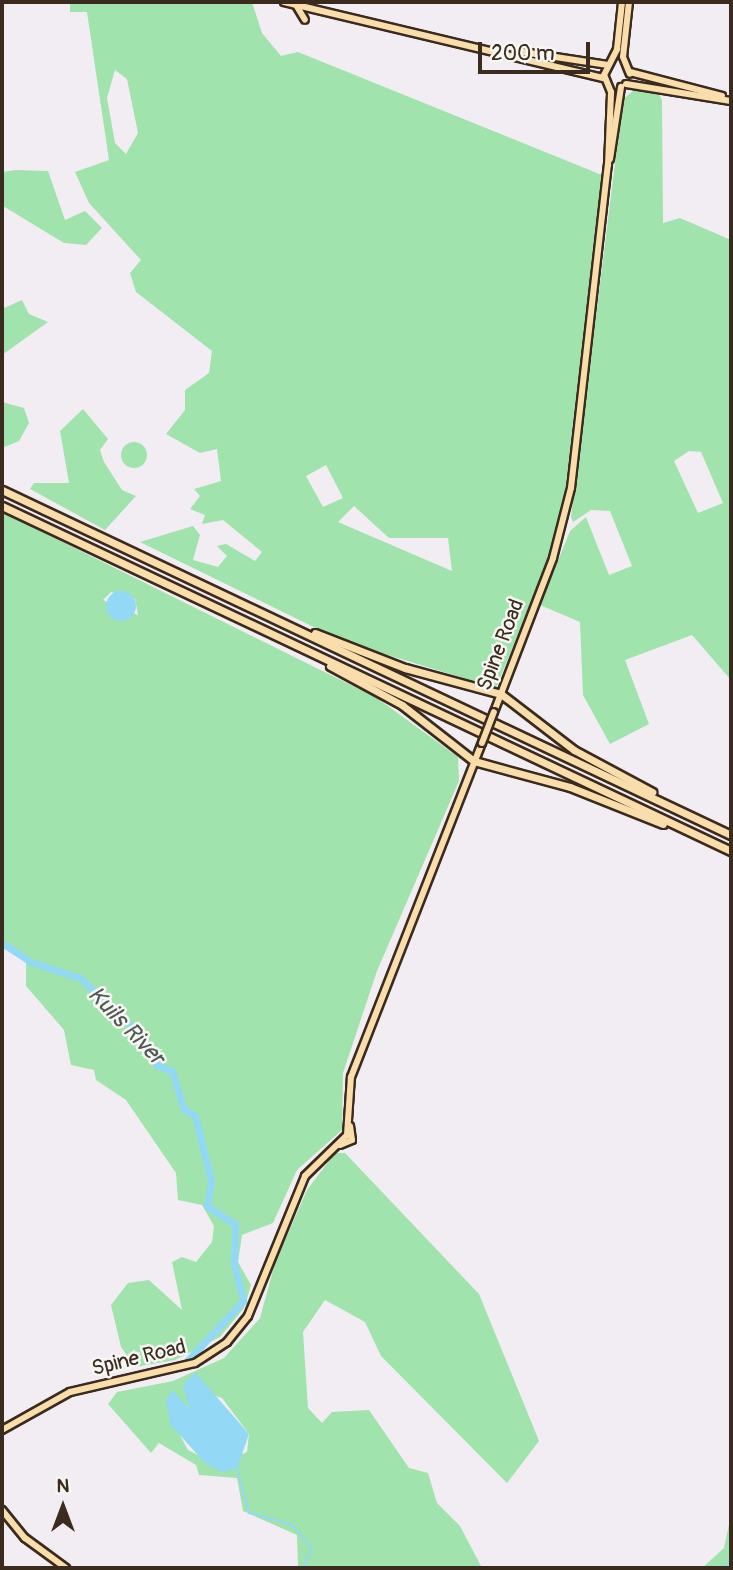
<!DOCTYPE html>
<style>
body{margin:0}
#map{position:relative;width:733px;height:1570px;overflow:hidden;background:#f2edf3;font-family:Pangolin,sans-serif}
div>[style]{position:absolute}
.green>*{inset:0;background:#a0e3ad}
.round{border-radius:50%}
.water>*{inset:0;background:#93d9f5}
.stream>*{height:2px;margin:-1px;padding:0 1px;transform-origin:1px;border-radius:1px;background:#93d9f5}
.river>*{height:7px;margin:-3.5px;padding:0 3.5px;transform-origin:3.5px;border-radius:3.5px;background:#93d9f5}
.roads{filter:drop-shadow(2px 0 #3b2a1e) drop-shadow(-2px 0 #3b2a1e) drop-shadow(0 2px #3b2a1e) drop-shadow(0 -2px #3b2a1e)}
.major>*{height:6px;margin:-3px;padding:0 3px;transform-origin:3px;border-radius:3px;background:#f9deab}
.highway>*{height:7px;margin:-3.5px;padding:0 3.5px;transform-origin:3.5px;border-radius:3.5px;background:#f9deab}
.bridges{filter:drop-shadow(2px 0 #3b2a1e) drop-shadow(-2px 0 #3b2a1e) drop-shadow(0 2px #3b2a1e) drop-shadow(0 -2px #3b2a1e)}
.major-bridge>*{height:6px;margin:-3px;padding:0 3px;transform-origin:3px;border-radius:3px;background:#f9deab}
span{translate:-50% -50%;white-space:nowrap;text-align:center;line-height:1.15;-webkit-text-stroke:5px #f6f6f2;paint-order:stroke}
.street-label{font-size:21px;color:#3b2a1e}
.water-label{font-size:23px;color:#515654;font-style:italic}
.frame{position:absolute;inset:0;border:4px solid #3b2a1e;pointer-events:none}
.north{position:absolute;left:28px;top:1472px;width:70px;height:70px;-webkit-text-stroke:5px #f6f6f2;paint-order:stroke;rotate:0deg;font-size:19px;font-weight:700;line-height:28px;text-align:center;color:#3b2a1e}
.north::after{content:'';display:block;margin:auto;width:24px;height:32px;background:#3b2a1e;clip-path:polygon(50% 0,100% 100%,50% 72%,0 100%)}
.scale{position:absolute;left:478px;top:42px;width:112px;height:32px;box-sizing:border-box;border:4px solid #3b2a1e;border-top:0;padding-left:9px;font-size:21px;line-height:24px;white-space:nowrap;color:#3b2a1e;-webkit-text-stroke:5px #f6f6f2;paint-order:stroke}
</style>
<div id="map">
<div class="green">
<div style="clip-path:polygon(evenodd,70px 2px,252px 2px,262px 33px,281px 56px,298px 52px,602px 175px,564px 501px,554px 545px,496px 688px,342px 641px,140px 542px,193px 526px,200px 535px,193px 560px,218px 567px,227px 556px,217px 546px,226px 544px,255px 561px,262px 552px,223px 520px,202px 524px,205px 515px,190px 509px,200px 496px,194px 489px,221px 481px,217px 449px,200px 453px,166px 434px,185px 410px,185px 390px,209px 373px,212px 351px,136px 292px,130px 273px,141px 260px,89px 203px,75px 172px,109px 160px,87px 12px,70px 12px,70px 2px,115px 70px,127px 79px,138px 133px,126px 154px,115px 143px,107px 98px,115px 70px,70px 2px,326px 465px,343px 498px,323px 507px,306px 476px,326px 465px,70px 2px,354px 506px,389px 538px,448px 538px,452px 571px,338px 522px,354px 506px)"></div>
<div style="clip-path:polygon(evenodd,637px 88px,658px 93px,662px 100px,663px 223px,680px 218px,731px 240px,731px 680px,692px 635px,625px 660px,649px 724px,610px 744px,583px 695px,580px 622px,540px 605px,570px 531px,586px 517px,609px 575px,632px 566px,610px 511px,591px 510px,573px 522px,571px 517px,623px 99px,637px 88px,689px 451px,701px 452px,723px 503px,698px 513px,674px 461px,689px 451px)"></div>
<div style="clip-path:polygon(15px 170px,48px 171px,65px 220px,85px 211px,102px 228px,86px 245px,64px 243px,3px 206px,2px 172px)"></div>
<div style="clip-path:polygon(22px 300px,29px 314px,48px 322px,2px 355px,2px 309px)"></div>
<div style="clip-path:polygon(2px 402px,24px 408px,29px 423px,19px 441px,2px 448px)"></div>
<div style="clip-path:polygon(83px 409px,108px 439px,100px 450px,104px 462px,122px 490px,136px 496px,105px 530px,30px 489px,34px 483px,69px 483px,60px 431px)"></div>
<div class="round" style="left:121px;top:442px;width:26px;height:26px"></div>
<div style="clip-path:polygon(evenodd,2px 512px,377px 698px,458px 757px,459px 781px,377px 971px,343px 1073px,342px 1130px,297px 1170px,273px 1223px,242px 1235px,238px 1262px,251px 1285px,244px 1308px,220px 1337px,175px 1360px,135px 1367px,121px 1347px,111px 1305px,128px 1283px,149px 1280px,182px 1310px,172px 1262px,182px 1257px,196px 1262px,212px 1242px,214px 1226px,202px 1205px,178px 1200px,176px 1173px,126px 1100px,96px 1080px,94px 1070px,71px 1065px,64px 1030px,26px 986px,26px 963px,2px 946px,2px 512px,111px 592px,135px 599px,138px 615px,103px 600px,111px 592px)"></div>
<div style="clip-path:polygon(evenodd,335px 1153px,345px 1153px,479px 1294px,539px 1441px,507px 1483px,381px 1356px,365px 1322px,325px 1300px,303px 1332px,308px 1408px,322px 1423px,332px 1412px,369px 1410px,409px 1468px,428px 1473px,437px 1503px,460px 1526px,482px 1568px,298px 1568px,297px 1535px,243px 1511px,237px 1478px,199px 1475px,196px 1465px,159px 1443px,151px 1453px,108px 1404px,117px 1392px,173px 1381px,224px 1358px,260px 1318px,275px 1263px,307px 1190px,335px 1153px,200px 1382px,207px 1393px,222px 1398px,249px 1434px,247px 1452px,217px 1465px,188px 1450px,169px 1415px,183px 1402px,190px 1409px,200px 1382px)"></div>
<div style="clip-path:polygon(731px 1515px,731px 1568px,702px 1568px,724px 1548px)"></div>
</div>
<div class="water">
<div class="round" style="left:106px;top:591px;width:30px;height:30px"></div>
<div style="clip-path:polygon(195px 1372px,249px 1434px,237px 1469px,221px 1472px,204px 1462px,170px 1424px,166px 1400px,172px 1390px,190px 1409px,183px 1386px)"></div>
</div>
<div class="stream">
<div style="left:237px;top:1469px;width:46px;rotate:74.7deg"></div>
<div style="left:249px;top:1513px;width:43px;rotate:14.7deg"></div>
<div style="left:291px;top:1524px;width:32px;rotate:49deg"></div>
<div style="left:312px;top:1548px;width:22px;rotate:114deg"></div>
<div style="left:312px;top:1568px;width:4px"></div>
<div style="left:721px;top:1568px;width:13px;rotate:-39deg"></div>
</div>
<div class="river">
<div style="left:2px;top:943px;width:35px;rotate:33deg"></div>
<div style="left:31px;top:962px;width:52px;rotate:18.1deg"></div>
<div style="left:80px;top:978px;width:85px;rotate:43.1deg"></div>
<div style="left:142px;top:1036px;width:33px;rotate:63deg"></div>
<div style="left:157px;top:1065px;width:16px;rotate:22deg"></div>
<div style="left:172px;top:1071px;width:39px;rotate:73deg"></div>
<div style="left:183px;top:1108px;width:14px;rotate:34deg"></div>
<div style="left:195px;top:1116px;width:67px;rotate:76.2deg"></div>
<div style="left:211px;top:1181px;width:25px;rotate:99deg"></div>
<div style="left:207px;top:1206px;width:33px;rotate:33deg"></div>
<div style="left:235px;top:1224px;width:40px;rotate:91.4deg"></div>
<div style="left:234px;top:1264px;width:38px;rotate:76deg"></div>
<div style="left:243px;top:1301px;width:81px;rotate:133deg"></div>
</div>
<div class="roads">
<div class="major">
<div style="left:284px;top:2px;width:329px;rotate:13.4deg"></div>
<div style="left:629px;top:2px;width:55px;rotate:96.2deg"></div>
<div style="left:623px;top:57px;width:18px;rotate:68deg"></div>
<div style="left:296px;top:5px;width:17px;rotate:59deg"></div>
<div style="left:516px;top:51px;width:93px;rotate:8.7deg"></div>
<div style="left:630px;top:72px;width:95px;rotate:14.6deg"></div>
<div style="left:626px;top:84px;width:106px;rotate:9.2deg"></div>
<div style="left:610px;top:159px;width:73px;rotate:-81.3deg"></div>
<div style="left:494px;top:712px;width:165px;rotate:-69deg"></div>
<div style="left:553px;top:558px;width:72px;rotate:-75.6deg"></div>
<div style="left:571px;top:488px;width:325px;rotate:-83.5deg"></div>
<div style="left:608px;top:165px;width:73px;rotate:-87.6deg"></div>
<div style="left:611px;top:92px;width:18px;rotate:-112deg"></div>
<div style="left:604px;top:75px;width:29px;rotate:-63deg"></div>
<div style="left:617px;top:49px;width:47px;rotate:-83.9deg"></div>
<div style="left:340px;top:1145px;width:13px;rotate:-23deg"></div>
<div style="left:352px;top:1140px;width:14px;rotate:-98deg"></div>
<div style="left:2px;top:1430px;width:78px;rotate:-29.2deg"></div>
<div style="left:70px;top:1392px;width:128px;rotate:-13.1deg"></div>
<div style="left:195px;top:1363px;width:38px;rotate:-33deg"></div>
<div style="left:227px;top:1342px;width:33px;rotate:-51deg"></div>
<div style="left:248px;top:1316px;width:151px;rotate:-67.8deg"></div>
<div style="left:305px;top:1176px;width:59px;rotate:-44.3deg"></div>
<div style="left:347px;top:1135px;width:58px;rotate:-86.1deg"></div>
<div style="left:351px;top:1077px;width:359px;rotate:-68.6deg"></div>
<div style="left:2px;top:1510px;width:36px;rotate:51deg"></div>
<div style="left:25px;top:1538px;width:51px;rotate:36.2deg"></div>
</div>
<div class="highway">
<div style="left:2px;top:490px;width:807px;rotate:25.33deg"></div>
<div style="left:2px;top:506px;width:807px;rotate:25.33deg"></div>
<div style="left:315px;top:633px;width:97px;rotate:21.3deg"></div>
<div style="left:405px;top:668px;width:99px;rotate:15.2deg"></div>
<div style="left:501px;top:694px;width:92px;rotate:37.5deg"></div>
<div style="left:574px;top:750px;width:89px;rotate:28.3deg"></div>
<div style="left:330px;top:666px;width:82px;rotate:28.4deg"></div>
<div style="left:402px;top:705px;width:91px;rotate:37.9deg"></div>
<div style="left:474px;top:761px;width:99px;rotate:15.2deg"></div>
<div style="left:570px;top:787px;width:100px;rotate:21.7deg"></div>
</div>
</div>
<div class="bridges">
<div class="major-bridge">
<div style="left:482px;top:743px;width:33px;rotate:-69deg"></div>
</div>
</div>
<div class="street-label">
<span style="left:501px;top:645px;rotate:-69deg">Spine Road</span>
<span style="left:139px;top:1358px;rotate:-14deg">Spine Road</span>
</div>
<div class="water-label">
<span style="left:126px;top:1026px;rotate:46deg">Kuils River</span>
</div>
<div class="frame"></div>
<div class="north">N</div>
<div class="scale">200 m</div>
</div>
